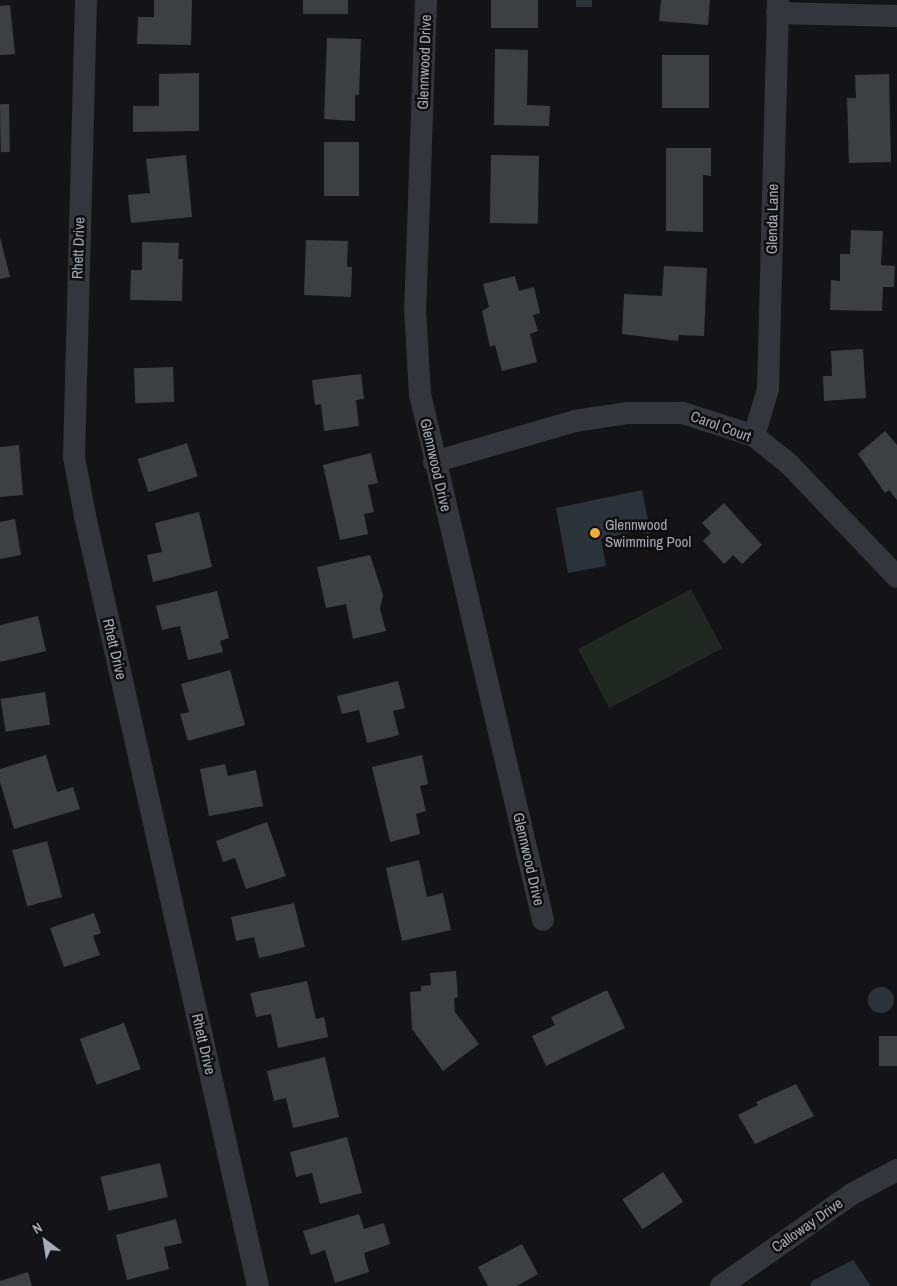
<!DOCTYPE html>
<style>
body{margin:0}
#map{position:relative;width:897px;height:1286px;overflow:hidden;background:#141416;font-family:"Archivo Narrow",sans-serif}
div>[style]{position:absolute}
.green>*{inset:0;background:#202821;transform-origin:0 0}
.water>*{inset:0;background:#2a333a;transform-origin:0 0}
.round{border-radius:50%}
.building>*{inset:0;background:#3e3f43;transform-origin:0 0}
.minor>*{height:22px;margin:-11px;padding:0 11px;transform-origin:11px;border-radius:11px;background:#35363b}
.dots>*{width:14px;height:14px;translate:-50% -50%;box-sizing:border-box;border:2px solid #0f0f10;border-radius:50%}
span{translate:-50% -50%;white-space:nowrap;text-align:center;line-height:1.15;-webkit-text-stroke:5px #0f0f10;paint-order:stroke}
.street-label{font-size:15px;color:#a5abb6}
.poi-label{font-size:15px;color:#a5abb6}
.left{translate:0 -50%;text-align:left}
.north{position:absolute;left:20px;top:1216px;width:50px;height:50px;-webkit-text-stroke:4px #0f0f10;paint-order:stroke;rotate:329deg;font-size:14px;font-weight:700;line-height:20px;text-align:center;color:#a5abb6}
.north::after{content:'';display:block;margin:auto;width:18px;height:22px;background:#a5abb6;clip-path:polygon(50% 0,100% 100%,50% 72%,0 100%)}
</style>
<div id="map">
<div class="green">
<div style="left:691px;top:589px;width:67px;height:128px;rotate:62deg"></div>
</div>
<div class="water">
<div style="left:576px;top:0;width:16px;height:7px"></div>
<div style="clip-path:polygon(642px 490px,651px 535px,645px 537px,643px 530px,601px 539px,606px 566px,568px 573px,556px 508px)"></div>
<div class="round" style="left:868px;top:987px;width:26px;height:26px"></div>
<div style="clip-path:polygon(853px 1260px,871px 1286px,810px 1286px,812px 1281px)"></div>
</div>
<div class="building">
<div style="clip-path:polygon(154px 0,192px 0,191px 45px,137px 44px,138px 17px,154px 17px)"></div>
<div style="left:303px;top:0;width:45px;height:14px"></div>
<div style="left:491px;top:0;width:47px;height:28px"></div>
<div style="clip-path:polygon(661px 0,710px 0,708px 25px,659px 21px)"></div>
<div style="clip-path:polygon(10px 5px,15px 54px,0 55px,0 6px)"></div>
<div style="clip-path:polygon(327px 38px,361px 39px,359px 95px,355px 95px,355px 121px,324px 119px)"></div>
<div style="clip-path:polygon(495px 49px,528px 50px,527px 105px,550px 106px,549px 126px,494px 125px)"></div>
<div style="left:662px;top:55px;width:47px;height:53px"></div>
<div style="clip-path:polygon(199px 73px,199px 131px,133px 132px,133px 106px,159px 106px,159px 74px)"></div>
<div style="clip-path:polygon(889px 74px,891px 162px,849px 163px,847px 98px,856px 98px,855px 75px)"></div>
<div style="left:9px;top:104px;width:48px;height:9px;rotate:89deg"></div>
<div style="left:324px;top:142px;width:35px;height:54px"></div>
<div style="clip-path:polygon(666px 148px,711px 148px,711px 176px,703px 175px,703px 232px,666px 231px)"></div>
<div style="clip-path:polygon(186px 155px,192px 217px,131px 223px,128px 195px,150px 193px,146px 159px)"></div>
<div style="left:491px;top:155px;width:48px;height:68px;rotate:1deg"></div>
<div style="clip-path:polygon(851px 230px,883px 231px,881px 265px,895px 266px,894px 287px,883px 287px,882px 311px,830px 310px,831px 280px,840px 281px,840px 254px,850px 254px)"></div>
<div style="clip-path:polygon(0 237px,10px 277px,0 279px)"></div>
<div style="clip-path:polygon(306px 240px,348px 241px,347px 267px,352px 267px,351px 297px,304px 295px)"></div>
<div style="clip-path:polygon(142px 242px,179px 243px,178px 259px,183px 259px,182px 301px,130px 300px,131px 270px,142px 270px)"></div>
<div style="clip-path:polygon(664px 266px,707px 268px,704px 336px,679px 335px,678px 341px,622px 334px,624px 294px,662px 296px)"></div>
<div style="clip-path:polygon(515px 276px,519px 291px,534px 287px,540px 313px,533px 315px,538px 331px,530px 334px,537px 362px,502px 371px,495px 345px,490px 347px,482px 311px,489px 307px,483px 284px)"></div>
<div style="clip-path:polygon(863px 349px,866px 398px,824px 401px,823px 376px,832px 376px,831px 351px)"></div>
<div style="left:173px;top:367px;width:35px;height:39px;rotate:88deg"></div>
<div style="clip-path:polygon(361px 374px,364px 399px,356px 400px,359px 426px,324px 431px,321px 404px,315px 405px,312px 380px)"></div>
<div style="clip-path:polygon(885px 431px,897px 445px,897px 500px,889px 490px,885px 493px,858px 454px)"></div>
<div style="left:187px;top:443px;width:35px;height:52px;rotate:72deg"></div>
<div style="clip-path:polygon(19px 445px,23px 495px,0 497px,0 447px)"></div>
<div style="clip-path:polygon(371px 453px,378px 483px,368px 485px,374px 512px,364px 514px,368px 534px,340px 540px,323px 465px)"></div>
<div style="clip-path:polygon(724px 503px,762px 545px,742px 564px,733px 555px,724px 564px,703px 541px,711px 533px,702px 523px)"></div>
<div style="clip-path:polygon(199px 512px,212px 567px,153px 582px,147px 555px,162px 552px,155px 523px)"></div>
<div style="clip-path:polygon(15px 519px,21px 555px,0 559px,0 522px)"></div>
<div style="clip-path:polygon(370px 555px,383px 595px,380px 609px,386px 631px,353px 639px,346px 604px,326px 608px,317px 567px)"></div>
<div style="clip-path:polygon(217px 591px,229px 638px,220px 641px,223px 652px,188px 660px,180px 626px,162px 630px,156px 606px)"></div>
<div style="clip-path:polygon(38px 616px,46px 651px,0 662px,0 625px)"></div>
<div style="clip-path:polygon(230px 670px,245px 725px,188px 741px,180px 714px,189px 712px,181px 684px)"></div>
<div style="clip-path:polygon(398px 681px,405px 708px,393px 711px,399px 735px,367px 743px,359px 710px,342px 714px,337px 696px)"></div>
<div style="left:45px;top:692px;width:33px;height:45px;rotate:81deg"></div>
<div style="clip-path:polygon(46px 755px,57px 792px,73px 787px,80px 809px,14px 829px,0 782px,0 769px)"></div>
<div style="clip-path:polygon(422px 755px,428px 784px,420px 786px,426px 811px,416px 814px,420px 834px,390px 842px,372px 767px)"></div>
<div style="clip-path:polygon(225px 764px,228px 776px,256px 770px,263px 806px,209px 816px,200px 769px)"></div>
<div style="clip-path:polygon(267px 822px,286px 876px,246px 889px,235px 858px,223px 862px,216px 841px)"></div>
<div style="left:47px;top:841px;width:58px;height:36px;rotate:75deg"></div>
<div style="clip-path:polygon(419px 860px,427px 897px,443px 893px,451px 930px,402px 941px,386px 868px)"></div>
<div style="clip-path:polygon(294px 903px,305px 947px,259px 958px,254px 937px,236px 941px,231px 917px)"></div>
<div style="clip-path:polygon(94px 913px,101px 933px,93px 936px,100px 955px,64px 967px,50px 928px)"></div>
<div style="clip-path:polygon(456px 971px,458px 997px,454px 998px,455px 1012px,479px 1044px,443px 1071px,412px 1029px,410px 992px,421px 991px,421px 986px,431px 985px,430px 973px)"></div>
<div style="clip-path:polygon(307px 981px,316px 1019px,324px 1017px,328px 1037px,278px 1048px,271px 1014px,256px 1017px,250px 993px)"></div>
<div style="clip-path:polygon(607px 990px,625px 1028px,546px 1066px,532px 1036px,555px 1025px,551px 1017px)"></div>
<div style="left:124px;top:1023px;width:49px;height:47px;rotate:70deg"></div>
<div style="left:897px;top:1036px;width:30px;height:18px;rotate:90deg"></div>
<div style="clip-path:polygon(325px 1057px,339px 1117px,293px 1128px,286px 1098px,274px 1101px,267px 1071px)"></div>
<div style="clip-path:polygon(796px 1084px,814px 1116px,755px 1144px,738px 1115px,758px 1105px,756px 1102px)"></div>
<div style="clip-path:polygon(347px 1137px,362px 1193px,320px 1204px,312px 1173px,296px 1177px,290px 1152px)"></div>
<div style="left:160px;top:1163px;width:35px;height:61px;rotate:77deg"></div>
<div style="left:663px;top:1172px;width:36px;height:49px;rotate:56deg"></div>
<div style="clip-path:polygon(359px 1214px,364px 1229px,384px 1223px,390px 1244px,364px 1253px,369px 1272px,335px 1283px,325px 1250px,311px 1255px,303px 1231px)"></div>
<div style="clip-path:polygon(176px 1219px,182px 1243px,164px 1247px,169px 1269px,127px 1280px,116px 1235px)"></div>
<div style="clip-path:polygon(522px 1244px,538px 1274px,517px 1286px,488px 1286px,478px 1267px)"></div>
<div style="clip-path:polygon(28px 1272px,32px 1286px,0 1286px,0 1281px)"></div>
</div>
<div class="minor">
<div style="left:86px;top:0;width:457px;rotate:91.5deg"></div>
<div style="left:74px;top:457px;width:60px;rotate:79.4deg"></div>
<div style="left:85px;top:516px;width:789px;rotate:77.34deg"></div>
<div style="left:426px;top:0;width:308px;rotate:92deg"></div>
<div style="left:415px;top:308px;width:86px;rotate:86.7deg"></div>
<div style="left:420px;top:394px;width:540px;rotate:76.84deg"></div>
<div style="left:777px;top:13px;width:120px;rotate:1.4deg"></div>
<div style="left:754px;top:436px;width:49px;rotate:-73.4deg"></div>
<div style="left:768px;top:389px;width:389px;rotate:-88.5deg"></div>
<div style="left:434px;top:462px;width:147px;rotate:-16.2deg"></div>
<div style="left:575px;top:421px;width:54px;rotate:-8.6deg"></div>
<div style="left:628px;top:413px;width:55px"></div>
<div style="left:683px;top:413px;width:75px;rotate:17.9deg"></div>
<div style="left:754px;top:436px;width:45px;rotate:38.7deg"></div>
<div style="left:789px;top:464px;width:156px;rotate:46.3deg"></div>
<div style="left:721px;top:1286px;width:160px;rotate:-35.1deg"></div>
<div style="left:852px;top:1194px;width:51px;rotate:-28.1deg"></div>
</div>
<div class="dots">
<div style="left:595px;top:533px;background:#f6ad2c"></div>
</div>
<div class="street-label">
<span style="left:424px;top:62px;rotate:-88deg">Glennwood Drive</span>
<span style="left:772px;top:219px;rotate:-89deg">Glenda Lane</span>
<span style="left:78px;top:248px;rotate:-88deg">Rhett Drive</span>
<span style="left:721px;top:426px;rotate:20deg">Carol Court</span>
<span style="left:436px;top:465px;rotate:77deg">Glennwood Drive</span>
<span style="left:115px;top:649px;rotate:77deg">Rhett Drive</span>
<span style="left:529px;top:859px;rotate:77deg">Glennwood Drive</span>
<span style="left:204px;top:1044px;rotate:77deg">Rhett Drive</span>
<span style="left:807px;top:1225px;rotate:-35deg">Calloway Drive</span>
</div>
<div class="poi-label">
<span class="left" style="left:605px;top:533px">Glennwood<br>Swimming Pool</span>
</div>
<div class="north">N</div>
</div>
